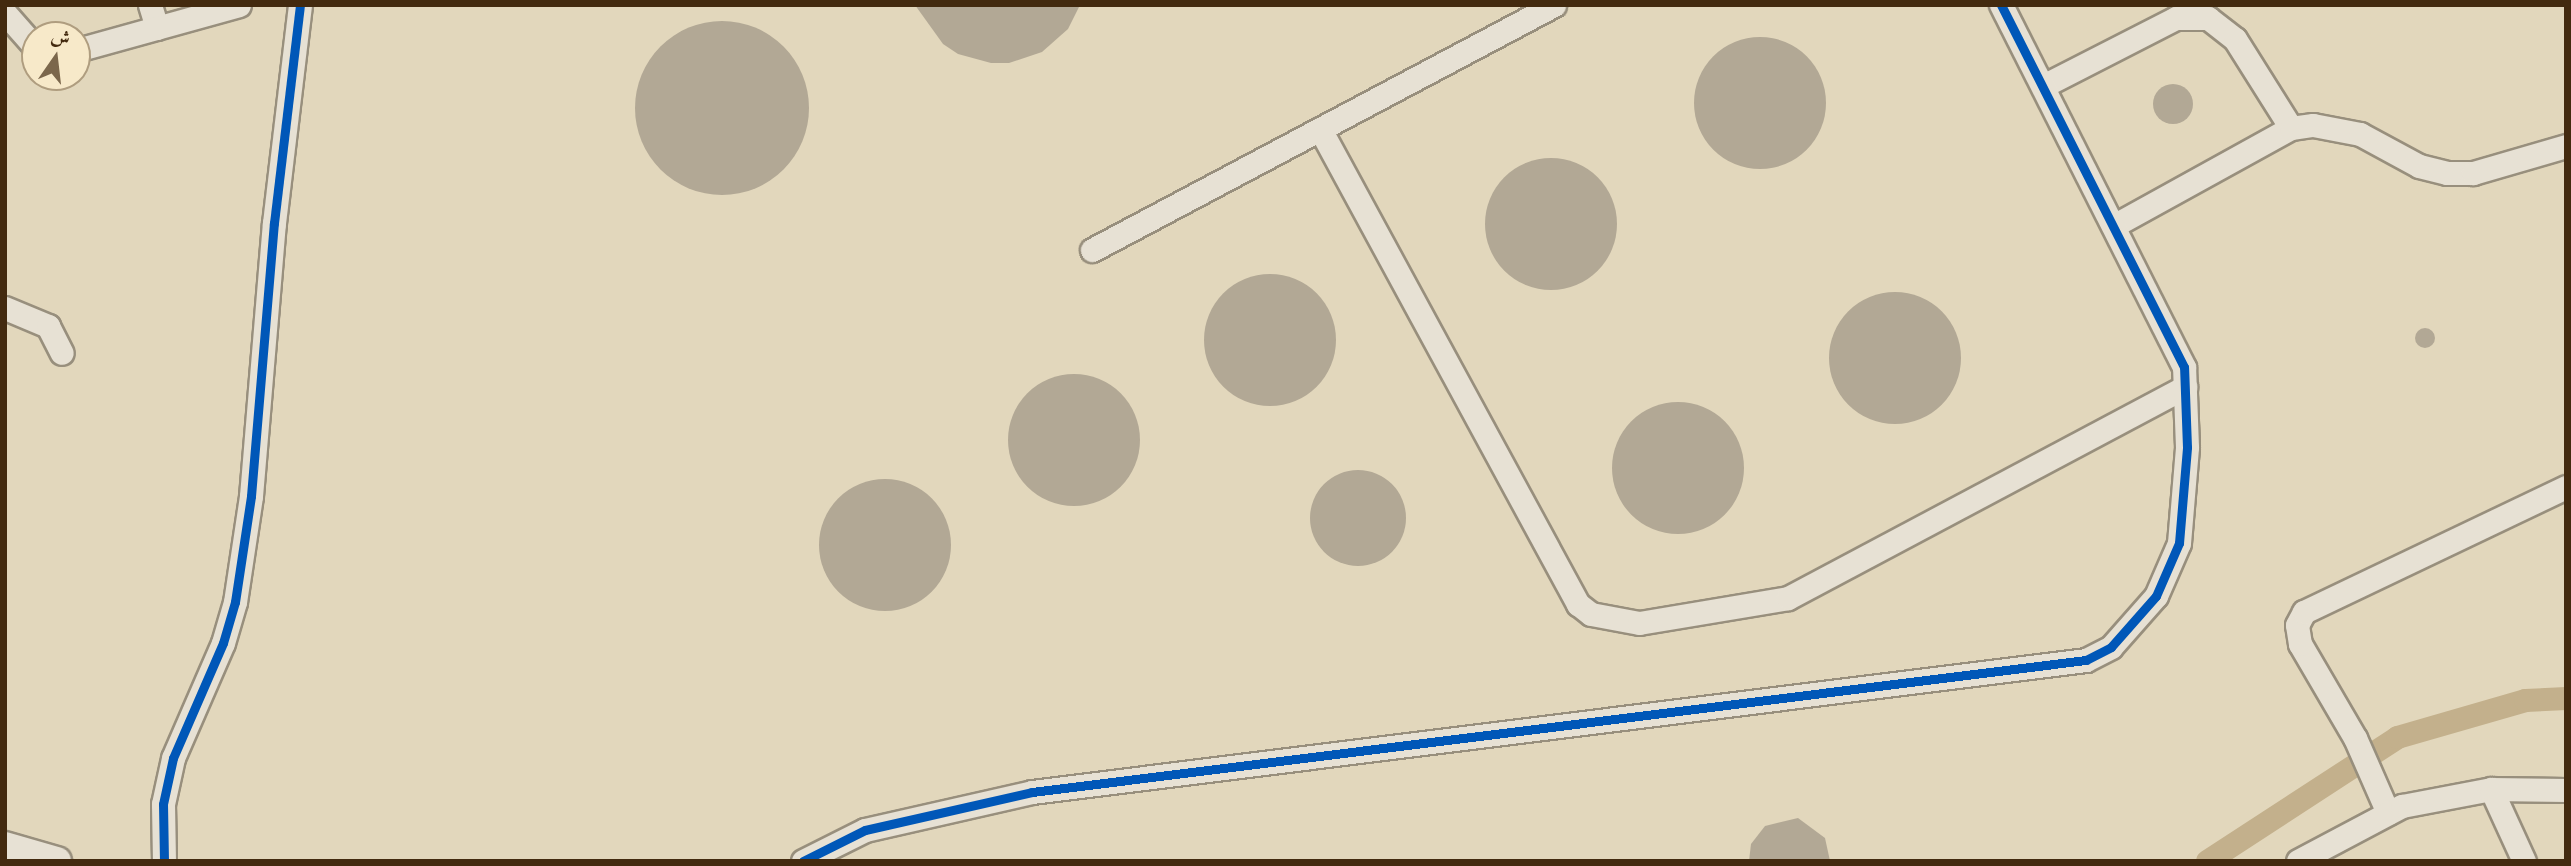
<!DOCTYPE html>
<meta charset="utf-8">
<style>
body{margin:0}
#map{position:relative;width:2571px;height:866px;overflow:hidden;background:#e2d7bc;font-family:Alegreya,Amiri,serif}
div>[style]{position:absolute}
.canal>*{height:23px;margin:-11.5px;padding:0 11.5px;transform-origin:11.5px;border-radius:11.5px;background:#c3b08c}
.building>*{inset:0;background:#b2a895}
.round{border-radius:50%}
.roads{filter:drop-shadow(2px 0 #988f7d) drop-shadow(-2px 0 #988f7d) drop-shadow(0 2px #988f7d) drop-shadow(0 -2px #988f7d)}
.minor>*{height:23px;margin:-11.5px;padding:0 11.5px;transform-origin:11.5px;border-radius:11.5px;background:#e7e1d4}
.tertiary>*{height:28px;margin:-14px;padding:0 14px;transform-origin:14px;border-radius:14px;background:#e7e1d4}
.cycleway>*{height:9px;margin:-4.5px;padding:0 4.5px;transform-origin:4.5px;border-radius:4.5px;background:#0057b8}
span{translate:-50% -50%;white-space:nowrap;text-align:center;line-height:1.15;-webkit-text-stroke:5px #f7e9c9;paint-order:stroke}
.frame{position:absolute;inset:0;border:7px solid #432a0f;pointer-events:none}
.north{position:absolute;left:21px;top:21px;width:70px;height:70px;box-sizing:border-box;background:#f7e9c9;border:2px solid #af9d7f;border-radius:50%;rotate:14deg;font-size:19px;font-weight:700;line-height:28px;text-align:center;color:#432a0f}
.north::after{content:'';display:block;margin:auto;width:24px;height:32px;background:#7b674c;clip-path:polygon(50% 0,100% 100%,50% 72%,0 100%)}
</style>
<div id="map">
<div class="canal">
<div style="left:2207px;top:861px;width:227px;rotate:-33.1deg"></div>
<div style="left:2397px;top:737px;width:133px;rotate:-16.1deg"></div>
<div style="left:2525px;top:700px;width:41px;rotate:-2.8deg"></div>
</div>
<div class="building">
<div style="clip-path:polygon(915px 5px,1080px 5px,1068px 29px,1042px 52px,1009px 63px,991px 63px,958px 54px,943px 44px)"></div>
<div class="round" style="left:635px;top:21px;width:174px;height:174px"></div>
<div class="round" style="left:1694px;top:37px;width:132px;height:132px"></div>
<div class="round" style="left:2153px;top:84px;width:40px;height:40px"></div>
<div class="round" style="left:1485px;top:158px;width:132px;height:132px"></div>
<div class="round" style="left:1204px;top:274px;width:132px;height:132px"></div>
<div class="round" style="left:1829px;top:292px;width:132px;height:132px"></div>
<div class="round" style="left:2415px;top:328px;width:20px;height:20px"></div>
<div class="round" style="left:1008px;top:374px;width:132px;height:132px"></div>
<div class="round" style="left:1612px;top:402px;width:132px;height:132px"></div>
<div class="round" style="left:1310px;top:470px;width:96px;height:96px"></div>
<div class="round" style="left:819px;top:479px;width:132px;height:132px"></div>
<div style="clip-path:polygon(1798px 818px,1825px 838px,1830px 861px,1749px 861px,1751px 844px,1765px 826px)"></div>
</div>
<div class="roads">
<div class="minor">
<div style="left:150px;top:5px;width:24px;rotate:73deg"></div>
<div style="left:5px;top:13px;width:45px;rotate:48.6deg"></div>
<div style="left:77px;top:50px;width:168px;rotate:-15.5deg"></div>
<div style="left:2043px;top:86px;width:149px;rotate:-27.1deg"></div>
<div style="left:2176px;top:18px;width:32px"></div>
<div style="left:2208px;top:18px;width:34px;rotate:38deg"></div>
<div style="left:2235px;top:39px;width:105px;rotate:57.8deg"></div>
<div style="left:1320px;top:129px;width:541px;rotate:61.49deg"></div>
<div style="left:1578px;top:604px;width:16px;rotate:38deg"></div>
<div style="left:1591px;top:614px;width:49px;rotate:10.6deg"></div>
<div style="left:1639px;top:623px;width:151px;rotate:-9.5deg"></div>
<div style="left:1788px;top:598px;width:450px;rotate:-28deg"></div>
<div style="left:2115px;top:225px;width:201px;rotate:-28.9deg"></div>
<div style="left:2291px;top:128px;width:22px;rotate:-8deg"></div>
<div style="left:2313px;top:125px;width:48px;rotate:10.8deg"></div>
<div style="left:2360px;top:134px;width:67px;rotate:28.5deg"></div>
<div style="left:2419px;top:166px;width:29px;rotate:14deg"></div>
<div style="left:2447px;top:173px;width:26px"></div>
<div style="left:2473px;top:173px;width:97px;rotate:-16.2deg"></div>
<div style="left:1092px;top:250px;width:523px;rotate:-27.94deg"></div>
<div style="left:5px;top:308px;width:47px;rotate:22.7deg"></div>
<div style="left:48px;top:326px;width:30px;rotate:63deg"></div>
<div style="left:2491px;top:789px;width:79px;rotate:65.4deg"></div>
<div style="left:2388px;top:813px;width:82px;rotate:-113.7deg"></div>
<div style="left:2355px;top:738px;width:109px;rotate:-120.3deg"></div>
<div style="left:2300px;top:644px;width:19px;rotate:-99deg"></div>
<div style="left:2297px;top:625px;width:15px;rotate:-62deg"></div>
<div style="left:2304px;top:612px;width:290px;rotate:-25.5deg"></div>
<div style="left:164px;top:861px;width:57px;rotate:-91deg"></div>
<div style="left:163px;top:804px;width:47px;rotate:-77.7deg"></div>
<div style="left:173px;top:758px;width:125px;rotate:-66.5deg"></div>
<div style="left:223px;top:643px;width:43px;rotate:-73.7deg"></div>
<div style="left:235px;top:602px;width:107px;rotate:-81.4deg"></div>
<div style="left:251px;top:496px;width:274px;rotate:-85.2deg"></div>
<div style="left:274px;top:223px;width:220px;rotate:-83.2deg"></div>
<div style="left:803px;top:861px;width:69px;rotate:-26.6deg"></div>
<div style="left:865px;top:830px;width:171px;rotate:-12.8deg"></div>
<div style="left:1032px;top:792px;width:1062px;rotate:-7.14deg"></div>
<div style="left:2086px;top:660px;width:28px;rotate:-27deg"></div>
<div style="left:2111px;top:647px;width:68px;rotate:-48.6deg"></div>
<div style="left:2156px;top:596px;width:58px;rotate:-66.5deg"></div>
<div style="left:2179px;top:543px;width:96px;rotate:-85.2deg"></div>
<div style="left:2187px;top:447px;width:80px;rotate:-92.1deg"></div>
<div style="left:2184px;top:367px;width:406px;rotate:-116.8deg"></div>
<div style="left:2298px;top:861px;width:118px;rotate:-27.9deg"></div>
<div style="left:2402px;top:806px;width:91px;rotate:-10.8deg"></div>
<div style="left:2491px;top:789px;width:75px;rotate:0.8deg"></div>
</div>
<div class="tertiary">
<div style="left:5px;top:846px;width:54px;rotate:16.1deg"></div>
</div>
</div>
<div class="cycleway">
<div style="left:164px;top:861px;width:57px;rotate:-91deg"></div>
<div style="left:163px;top:804px;width:47px;rotate:-77.7deg"></div>
<div style="left:173px;top:758px;width:125px;rotate:-66.5deg"></div>
<div style="left:223px;top:643px;width:43px;rotate:-73.7deg"></div>
<div style="left:235px;top:602px;width:107px;rotate:-81.4deg"></div>
<div style="left:251px;top:496px;width:274px;rotate:-85.2deg"></div>
<div style="left:274px;top:223px;width:220px;rotate:-83.2deg"></div>
<div style="left:803px;top:861px;width:69px;rotate:-26.6deg"></div>
<div style="left:865px;top:830px;width:171px;rotate:-12.8deg"></div>
<div style="left:1032px;top:792px;width:1062px;rotate:-7.14deg"></div>
<div style="left:2086px;top:660px;width:28px;rotate:-27deg"></div>
<div style="left:2111px;top:647px;width:68px;rotate:-48.6deg"></div>
<div style="left:2156px;top:596px;width:58px;rotate:-66.5deg"></div>
<div style="left:2179px;top:543px;width:96px;rotate:-85.2deg"></div>
<div style="left:2187px;top:447px;width:80px;rotate:-92.1deg"></div>
<div style="left:2184px;top:367px;width:406px;rotate:-116.8deg"></div>
</div>
<div class="frame"></div>
<div class="north">ش</div>
</div>
